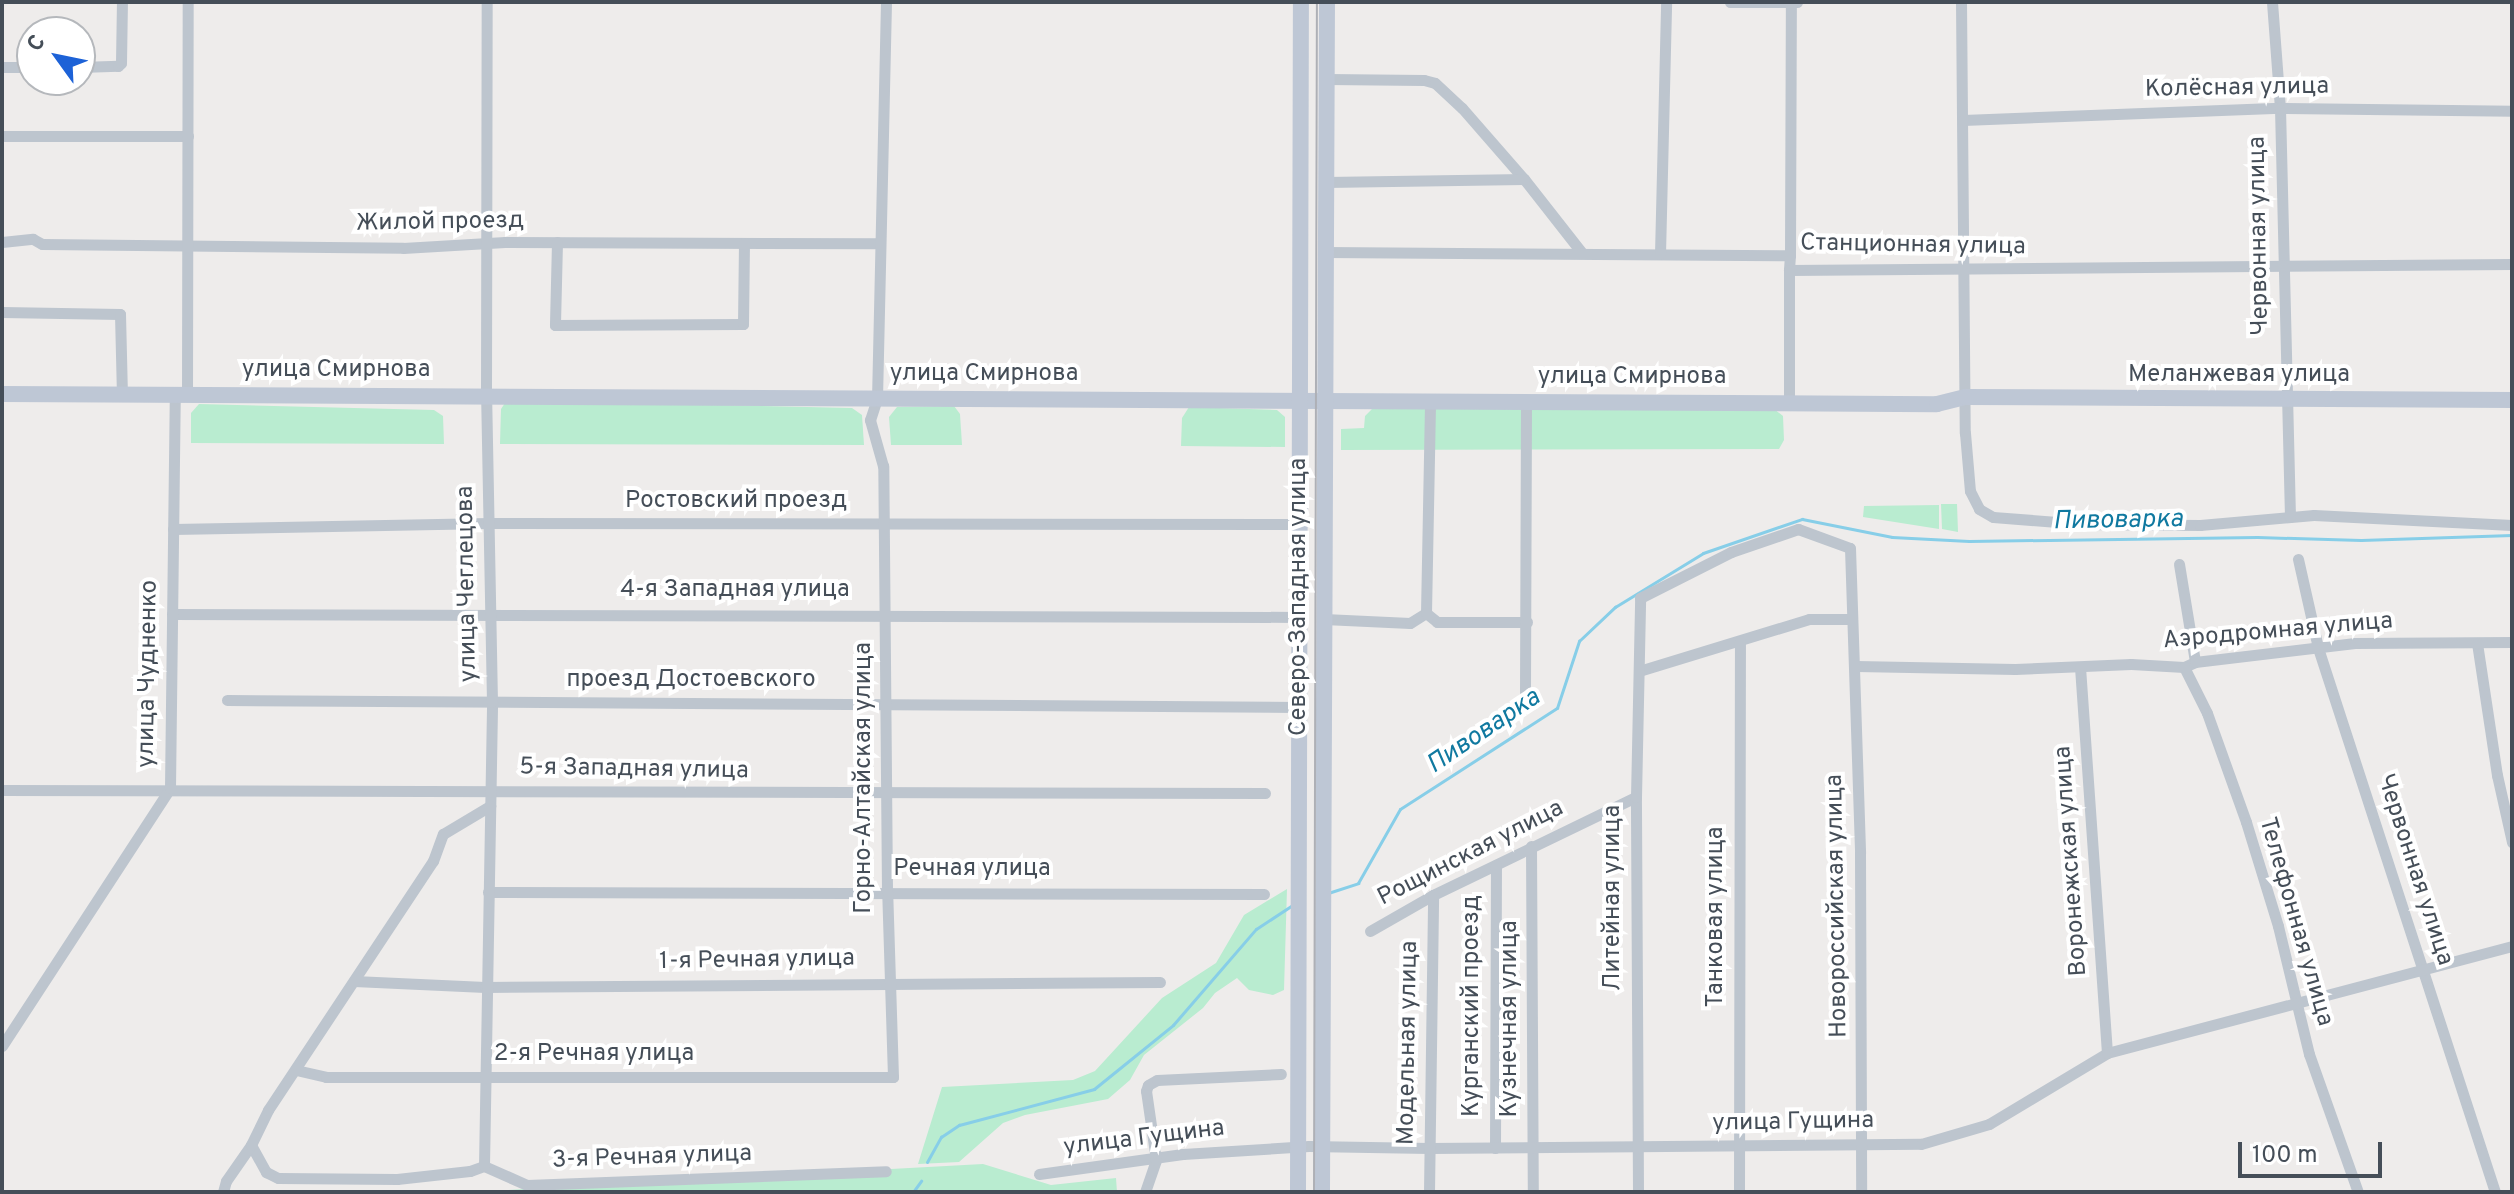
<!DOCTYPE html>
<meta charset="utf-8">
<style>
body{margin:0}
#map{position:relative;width:2514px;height:1194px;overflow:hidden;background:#eeeceb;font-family:Overpass,sans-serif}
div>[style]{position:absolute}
.green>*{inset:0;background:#b9ecd0}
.stream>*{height:3px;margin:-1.5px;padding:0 1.5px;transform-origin:1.5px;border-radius:1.5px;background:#87cee8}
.street>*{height:11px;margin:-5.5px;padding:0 5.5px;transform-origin:5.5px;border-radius:5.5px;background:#bdc5ce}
.secondary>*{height:16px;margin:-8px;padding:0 8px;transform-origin:8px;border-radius:8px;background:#bec7d5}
.tram>*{height:2px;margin:-1px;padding:0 1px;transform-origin:1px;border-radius:1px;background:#aeb0b6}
span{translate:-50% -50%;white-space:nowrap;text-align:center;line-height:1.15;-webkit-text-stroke:8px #fff;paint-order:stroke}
.street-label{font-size:24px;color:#454e58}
.water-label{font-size:26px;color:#1079a0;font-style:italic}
.frame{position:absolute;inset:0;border:4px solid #454e58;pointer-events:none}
.north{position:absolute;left:16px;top:16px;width:80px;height:80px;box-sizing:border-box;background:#fff;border:2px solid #b5b8bc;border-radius:50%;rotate:303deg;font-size:22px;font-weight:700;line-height:32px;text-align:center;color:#454e58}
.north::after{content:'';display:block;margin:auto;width:28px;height:36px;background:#1d62d7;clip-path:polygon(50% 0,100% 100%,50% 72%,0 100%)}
.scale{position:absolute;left:2238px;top:1142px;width:144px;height:36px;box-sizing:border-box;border:4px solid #454e58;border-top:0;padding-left:10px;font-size:24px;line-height:28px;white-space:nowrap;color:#454e58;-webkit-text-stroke:6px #fff;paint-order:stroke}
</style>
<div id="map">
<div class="green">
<div style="clip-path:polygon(507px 400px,852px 408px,862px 415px,864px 445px,500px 444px,501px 409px)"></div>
<div style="clip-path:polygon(199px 404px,434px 410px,443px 416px,444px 444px,191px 443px,191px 413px)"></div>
<div style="clip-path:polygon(954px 406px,960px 414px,962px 445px,891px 445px,889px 417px,897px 407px)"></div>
<div style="clip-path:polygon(1189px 407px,1277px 410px,1285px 417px,1285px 447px,1181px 446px,1182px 418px)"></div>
<div style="clip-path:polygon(1372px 409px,1774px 409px,1783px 416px,1784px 440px,1779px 449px,1341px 450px,1341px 429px,1364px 428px,1365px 416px)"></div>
<div style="clip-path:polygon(1941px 504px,1957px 504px,1958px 532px,1942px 529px)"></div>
<div style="clip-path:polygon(1939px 505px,1939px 529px,1863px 517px,1864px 506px)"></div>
<div style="clip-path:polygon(1287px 889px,1284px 990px,1273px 995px,1249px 990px,1237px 978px,1215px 993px,1203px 1008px,1144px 1055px,1130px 1080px,1108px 1099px,1025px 1115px,1003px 1123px,959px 1162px,918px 1164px,942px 1087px,1073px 1080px,1095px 1071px,1162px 998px,1216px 963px,1244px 915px)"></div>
<div style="clip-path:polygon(983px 1164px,1051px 1185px,1116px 1178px,1117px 1192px,472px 1192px)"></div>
</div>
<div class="stream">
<div style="left:1328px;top:893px;width:32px;rotate:-18deg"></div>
<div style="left:1358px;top:883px;width:85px;rotate:-60.4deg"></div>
<div style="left:1400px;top:809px;width:187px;rotate:-32.8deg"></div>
<div style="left:1557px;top:708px;width:71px;rotate:-71.8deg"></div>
<div style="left:1579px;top:641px;width:50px;rotate:-43.4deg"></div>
<div style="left:1615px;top:607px;width:103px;rotate:-31.5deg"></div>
<div style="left:1703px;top:553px;width:105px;rotate:-19deg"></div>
<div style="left:1802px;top:519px;width:92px;rotate:11.3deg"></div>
<div style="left:1892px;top:537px;width:77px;rotate:3deg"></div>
<div style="left:1969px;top:541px;width:288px;rotate:-0.8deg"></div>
<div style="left:2257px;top:537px;width:104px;rotate:1.7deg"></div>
<div style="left:2361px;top:540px;width:151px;rotate:-1.9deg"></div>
<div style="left:927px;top:1162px;width:29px;rotate:-61deg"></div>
<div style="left:941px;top:1137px;width:22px;rotate:-34deg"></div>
<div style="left:959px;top:1125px;width:140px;rotate:-14.9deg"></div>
<div style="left:1094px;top:1089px;width:102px;rotate:-39deg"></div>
<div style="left:1173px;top:1025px;width:127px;rotate:-49.2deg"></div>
<div style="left:1256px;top:929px;width:45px;rotate:-33.3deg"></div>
<div style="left:913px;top:1192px;width:14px;rotate:-54deg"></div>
</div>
<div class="street">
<div style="left:1730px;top:2px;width:67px"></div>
<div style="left:1961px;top:2px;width:431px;rotate:89.5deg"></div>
<div style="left:1965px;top:433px;width:58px;rotate:85.1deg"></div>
<div style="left:1970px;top:491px;width:20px;rotate:63deg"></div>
<div style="left:1979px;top:509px;width:16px;rotate:30deg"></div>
<div style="left:1993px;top:517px;width:90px;rotate:4.4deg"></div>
<div style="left:2083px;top:524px;width:117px;rotate:0.5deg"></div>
<div style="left:2200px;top:525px;width:114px;rotate:-5deg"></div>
<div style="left:2314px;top:515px;width:198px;rotate:2.9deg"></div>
<div style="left:2272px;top:2px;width:106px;rotate:85.7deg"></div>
<div style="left:2280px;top:108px;width:409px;rotate:88.6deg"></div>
<div style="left:2px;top:67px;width:30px"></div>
<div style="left:80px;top:67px;width:38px;rotate:-2deg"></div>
<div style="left:118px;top:66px;width:4px;rotate:-45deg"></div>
<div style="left:121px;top:63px;width:61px;rotate:-89.1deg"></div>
<div style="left:1327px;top:79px;width:97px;rotate:0.6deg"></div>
<div style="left:1424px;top:80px;width:11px;rotate:15deg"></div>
<div style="left:1435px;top:83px;width:37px;rotate:43deg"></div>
<div style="left:1462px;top:108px;width:94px;rotate:48.9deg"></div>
<div style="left:1524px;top:179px;width:94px;rotate:51.9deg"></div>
<div style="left:1963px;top:120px;width:317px;rotate:-2.2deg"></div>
<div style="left:2280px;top:108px;width:232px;rotate:0.7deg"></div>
<div style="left:2px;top:136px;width:186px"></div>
<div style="left:1326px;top:182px;width:198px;rotate:-0.9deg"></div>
<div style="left:2px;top:242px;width:31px;rotate:-6deg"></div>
<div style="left:33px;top:239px;width:10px;rotate:29deg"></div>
<div style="left:42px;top:244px;width:361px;rotate:0.6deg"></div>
<div style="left:403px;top:248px;width:102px;rotate:-3.4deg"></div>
<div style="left:505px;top:242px;width:375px;rotate:0.2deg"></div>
<div style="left:557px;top:242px;width:83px;rotate:91.4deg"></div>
<div style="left:555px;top:325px;width:188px;rotate:-0.3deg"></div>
<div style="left:743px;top:324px;width:81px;rotate:-89.3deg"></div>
<div style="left:1325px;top:252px;width:465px;rotate:0.4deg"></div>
<div style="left:1790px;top:255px;width:15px;rotate:94deg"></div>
<div style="left:1789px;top:270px;width:723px;rotate:-0.48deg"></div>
<div style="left:1660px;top:254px;width:252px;rotate:-88.6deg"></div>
<div style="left:1790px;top:255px;width:253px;rotate:-89.8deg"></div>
<div style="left:2px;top:312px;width:118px;rotate:1deg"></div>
<div style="left:120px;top:314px;width:81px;rotate:88.6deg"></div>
<div style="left:187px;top:396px;width:394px;rotate:-89.9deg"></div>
<div style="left:1789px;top:402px;width:132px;rotate:-90deg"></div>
<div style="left:173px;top:529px;width:317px;rotate:-1.1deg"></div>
<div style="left:490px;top:523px;width:809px;rotate:0.07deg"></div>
<div style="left:2298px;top:559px;width:91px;rotate:77.3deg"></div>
<div style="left:2318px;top:648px;width:572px;rotate:71.98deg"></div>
<div style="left:2179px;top:564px;width:99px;rotate:80.7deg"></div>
<div style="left:1426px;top:613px;width:212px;rotate:-88.9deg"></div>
<div style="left:172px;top:614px;width:1126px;rotate:0.15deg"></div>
<div style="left:1324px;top:619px;width:86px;rotate:2.7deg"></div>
<div style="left:1410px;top:623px;width:19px;rotate:-32deg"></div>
<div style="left:1426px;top:613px;width:14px;rotate:39deg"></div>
<div style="left:1437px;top:622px;width:90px"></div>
<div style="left:2477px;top:643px;width:134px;rotate:81.4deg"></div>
<div style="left:2497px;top:775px;width:69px;rotate:77.4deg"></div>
<div style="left:1856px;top:666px;width:159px;rotate:1.1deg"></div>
<div style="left:2015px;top:669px;width:116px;rotate:-2.5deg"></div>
<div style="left:2131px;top:664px;width:53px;rotate:3.2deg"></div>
<div style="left:2184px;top:667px;width:12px;rotate:-24deg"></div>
<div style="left:2195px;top:662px;width:161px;rotate:-6.8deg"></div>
<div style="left:2355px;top:643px;width:157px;rotate:-0.4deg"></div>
<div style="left:2080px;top:667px;width:387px;rotate:86deg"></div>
<div style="left:2184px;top:667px;width:51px;rotate:63.4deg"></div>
<div style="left:2207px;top:713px;width:116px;rotate:70.3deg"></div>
<div style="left:2246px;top:822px;width:109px;rotate:72.9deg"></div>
<div style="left:2278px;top:926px;width:132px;rotate:76.4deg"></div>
<div style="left:2309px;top:1054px;width:146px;rotate:70.5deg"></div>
<div style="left:1639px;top:671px;width:178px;rotate:-17deg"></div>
<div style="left:1809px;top:619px;width:42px"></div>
<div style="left:1525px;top:692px;width:290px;rotate:-89.8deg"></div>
<div style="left:227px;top:700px;width:1071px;rotate:0.37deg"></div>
<div style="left:2px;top:790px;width:1263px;rotate:0.14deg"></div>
<div style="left:1531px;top:846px;width:346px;rotate:89.7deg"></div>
<div style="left:488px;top:892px;width:776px;rotate:0.15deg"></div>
<div style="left:1370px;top:931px;width:73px;rotate:-29.7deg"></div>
<div style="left:1433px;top:895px;width:225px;rotate:-25.8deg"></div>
<div style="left:354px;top:981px;width:131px;rotate:2.6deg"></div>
<div style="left:485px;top:987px;width:675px;rotate:-0.42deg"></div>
<div style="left:2px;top:1046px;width:308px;rotate:-56.9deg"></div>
<div style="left:170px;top:788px;width:392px;rotate:-89.3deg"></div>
<div style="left:296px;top:1070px;width:31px;rotate:13deg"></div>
<div style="left:326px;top:1077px;width:567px"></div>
<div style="left:893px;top:1077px;width:186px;rotate:-91.8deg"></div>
<div style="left:887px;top:891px;width:425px;rotate:-90.5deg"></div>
<div style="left:883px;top:466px;width:48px;rotate:-105.8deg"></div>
<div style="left:870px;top:420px;width:22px;rotate:-72deg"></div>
<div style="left:877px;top:399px;width:397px;rotate:-88.7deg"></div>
<div style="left:251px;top:1145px;width:31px;rotate:61deg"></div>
<div style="left:266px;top:1172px;width:13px;rotate:27deg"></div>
<div style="left:278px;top:1178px;width:119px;rotate:0.5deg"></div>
<div style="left:397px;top:1179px;width:73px;rotate:-6.3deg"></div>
<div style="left:470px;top:1171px;width:15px;rotate:-20deg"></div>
<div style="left:484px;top:1166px;width:47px;rotate:23.8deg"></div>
<div style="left:527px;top:1185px;width:359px;rotate:-2.2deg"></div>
<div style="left:1495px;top:1148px;width:283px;rotate:-89.8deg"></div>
<div style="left:484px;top:1166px;width:464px;rotate:-89deg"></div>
<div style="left:492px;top:702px;width:308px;rotate:-91.1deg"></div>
<div style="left:486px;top:394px;width:392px;rotate:-89.9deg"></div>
<div style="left:1039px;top:1174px;width:145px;rotate:-7.9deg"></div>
<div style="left:1183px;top:1154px;width:126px;rotate:-3.6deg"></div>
<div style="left:1309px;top:1146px;width:120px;rotate:1deg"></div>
<div style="left:1429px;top:1148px;width:492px;rotate:-0.5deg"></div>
<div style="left:1921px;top:1144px;width:71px;rotate:-16.4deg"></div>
<div style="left:1989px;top:1124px;width:138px;rotate:-31deg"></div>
<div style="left:2107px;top:1053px;width:419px;rotate:-14.8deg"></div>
<div style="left:223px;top:1192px;width:11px;rotate:-75deg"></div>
<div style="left:226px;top:1181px;width:44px;rotate:-55.2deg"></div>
<div style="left:251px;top:1145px;width:39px;rotate:-64deg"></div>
<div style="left:268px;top:1110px;width:299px;rotate:-56.5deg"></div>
<div style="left:433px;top:861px;width:29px;rotate:-70deg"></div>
<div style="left:443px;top:834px;width:55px;rotate:-30.8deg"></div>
<div style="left:1145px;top:1192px;width:34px;rotate:-71deg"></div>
<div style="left:1156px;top:1160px;width:70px;rotate:-98.2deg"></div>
<div style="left:1146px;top:1091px;width:6px;rotate:-72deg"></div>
<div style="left:1148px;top:1085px;width:10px;rotate:-29deg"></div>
<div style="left:1157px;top:1080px;width:124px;rotate:-2.8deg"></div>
<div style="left:1429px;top:1192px;width:297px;rotate:-89.2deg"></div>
<div style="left:1638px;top:1192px;width:395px;rotate:-90.3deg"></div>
<div style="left:1636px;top:797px;width:199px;rotate:-88.8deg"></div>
<div style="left:1640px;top:598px;width:102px;rotate:-26.8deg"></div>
<div style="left:1731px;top:552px;width:71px;rotate:-18.9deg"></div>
<div style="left:1798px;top:529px;width:55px;rotate:20.1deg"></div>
<div style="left:1850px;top:548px;width:305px;rotate:88.1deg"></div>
<div style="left:1860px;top:853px;width:339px;rotate:89.8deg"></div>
<div style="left:1739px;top:1192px;width:551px;rotate:-89.9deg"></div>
</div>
<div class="secondary">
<div style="left:2px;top:394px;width:1935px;rotate:0.3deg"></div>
<div style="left:1937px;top:404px;width:30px;rotate:-14deg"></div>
<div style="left:1966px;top:397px;width:546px;rotate:0.31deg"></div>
<div style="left:1298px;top:1192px;width:1190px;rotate:-89.86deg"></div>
<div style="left:1322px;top:1192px;width:1190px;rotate:-89.76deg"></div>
</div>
<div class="tram">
<div style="left:1314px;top:1192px;width:1190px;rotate:-89.86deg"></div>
</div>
<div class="street-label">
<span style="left:2237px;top:89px;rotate:-1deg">Колёсная улица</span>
<span style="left:440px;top:223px;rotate:-1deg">Жилой проезд</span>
<span style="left:2260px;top:236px;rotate:-91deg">Червонная улица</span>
<span style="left:1913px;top:246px;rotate:1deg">Станционная улица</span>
<span style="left:336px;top:371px">улица Смирнова</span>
<span style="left:984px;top:375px">улица Смирнова</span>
<span style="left:2239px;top:376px">Меланжевая улица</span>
<span style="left:1632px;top:378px">улица Смирнова</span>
<span style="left:736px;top:502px">Ростовский проезд</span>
<span style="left:468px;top:584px;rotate:-91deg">улица Чеглецова</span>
<span style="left:735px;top:591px">4-я Западная улица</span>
<span style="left:1300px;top:597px;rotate:-90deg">Северо-Западная улица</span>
<span style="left:2278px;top:632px;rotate:-5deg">Аэродромная улица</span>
<span style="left:149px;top:674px;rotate:-89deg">улица Чудненко</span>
<span style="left:691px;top:681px">проезд Достоевского</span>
<span style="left:634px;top:770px;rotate:1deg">5-я Западная улица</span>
<span style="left:865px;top:778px;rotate:-90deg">Горно-Алтайская улица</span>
<span style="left:1471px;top:854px;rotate:-27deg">Рощинская улица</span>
<span style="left:2072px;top:861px;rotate:-94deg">Воронежская улица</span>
<span style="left:972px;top:870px">Речная улица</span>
<span style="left:2414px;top:870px;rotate:72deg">Червонная улица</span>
<span style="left:1614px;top:898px;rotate:-90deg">Литейная улица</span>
<span style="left:1838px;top:906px;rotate:-91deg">Новороссийская улица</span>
<span style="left:1717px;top:917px;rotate:-90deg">Танковая улица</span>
<span style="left:2295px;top:922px;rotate:74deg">Телефонная улица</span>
<span style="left:757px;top:961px;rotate:-1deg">1-я Речная улица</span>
<span style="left:1473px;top:1006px;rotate:-90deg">Курганский проезд</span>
<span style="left:1511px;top:1019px;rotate:-90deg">Кузнечная улица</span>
<span style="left:1409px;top:1043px;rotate:-89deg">Модельная улица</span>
<span style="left:594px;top:1055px">2-я Речная улица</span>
<span style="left:1793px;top:1123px;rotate:-1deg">улица Гущина</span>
<span style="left:1144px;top:1139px;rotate:-7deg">улица Гущина</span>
<span style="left:652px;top:1158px;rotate:-2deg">3-я Речная улица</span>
</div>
<div class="water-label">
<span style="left:2118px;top:521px;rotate:-1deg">Пивоварка</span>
<span style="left:1484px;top:732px;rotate:-34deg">Пивоварка</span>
</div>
<div class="frame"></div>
<div class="north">С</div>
<div class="scale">100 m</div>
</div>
